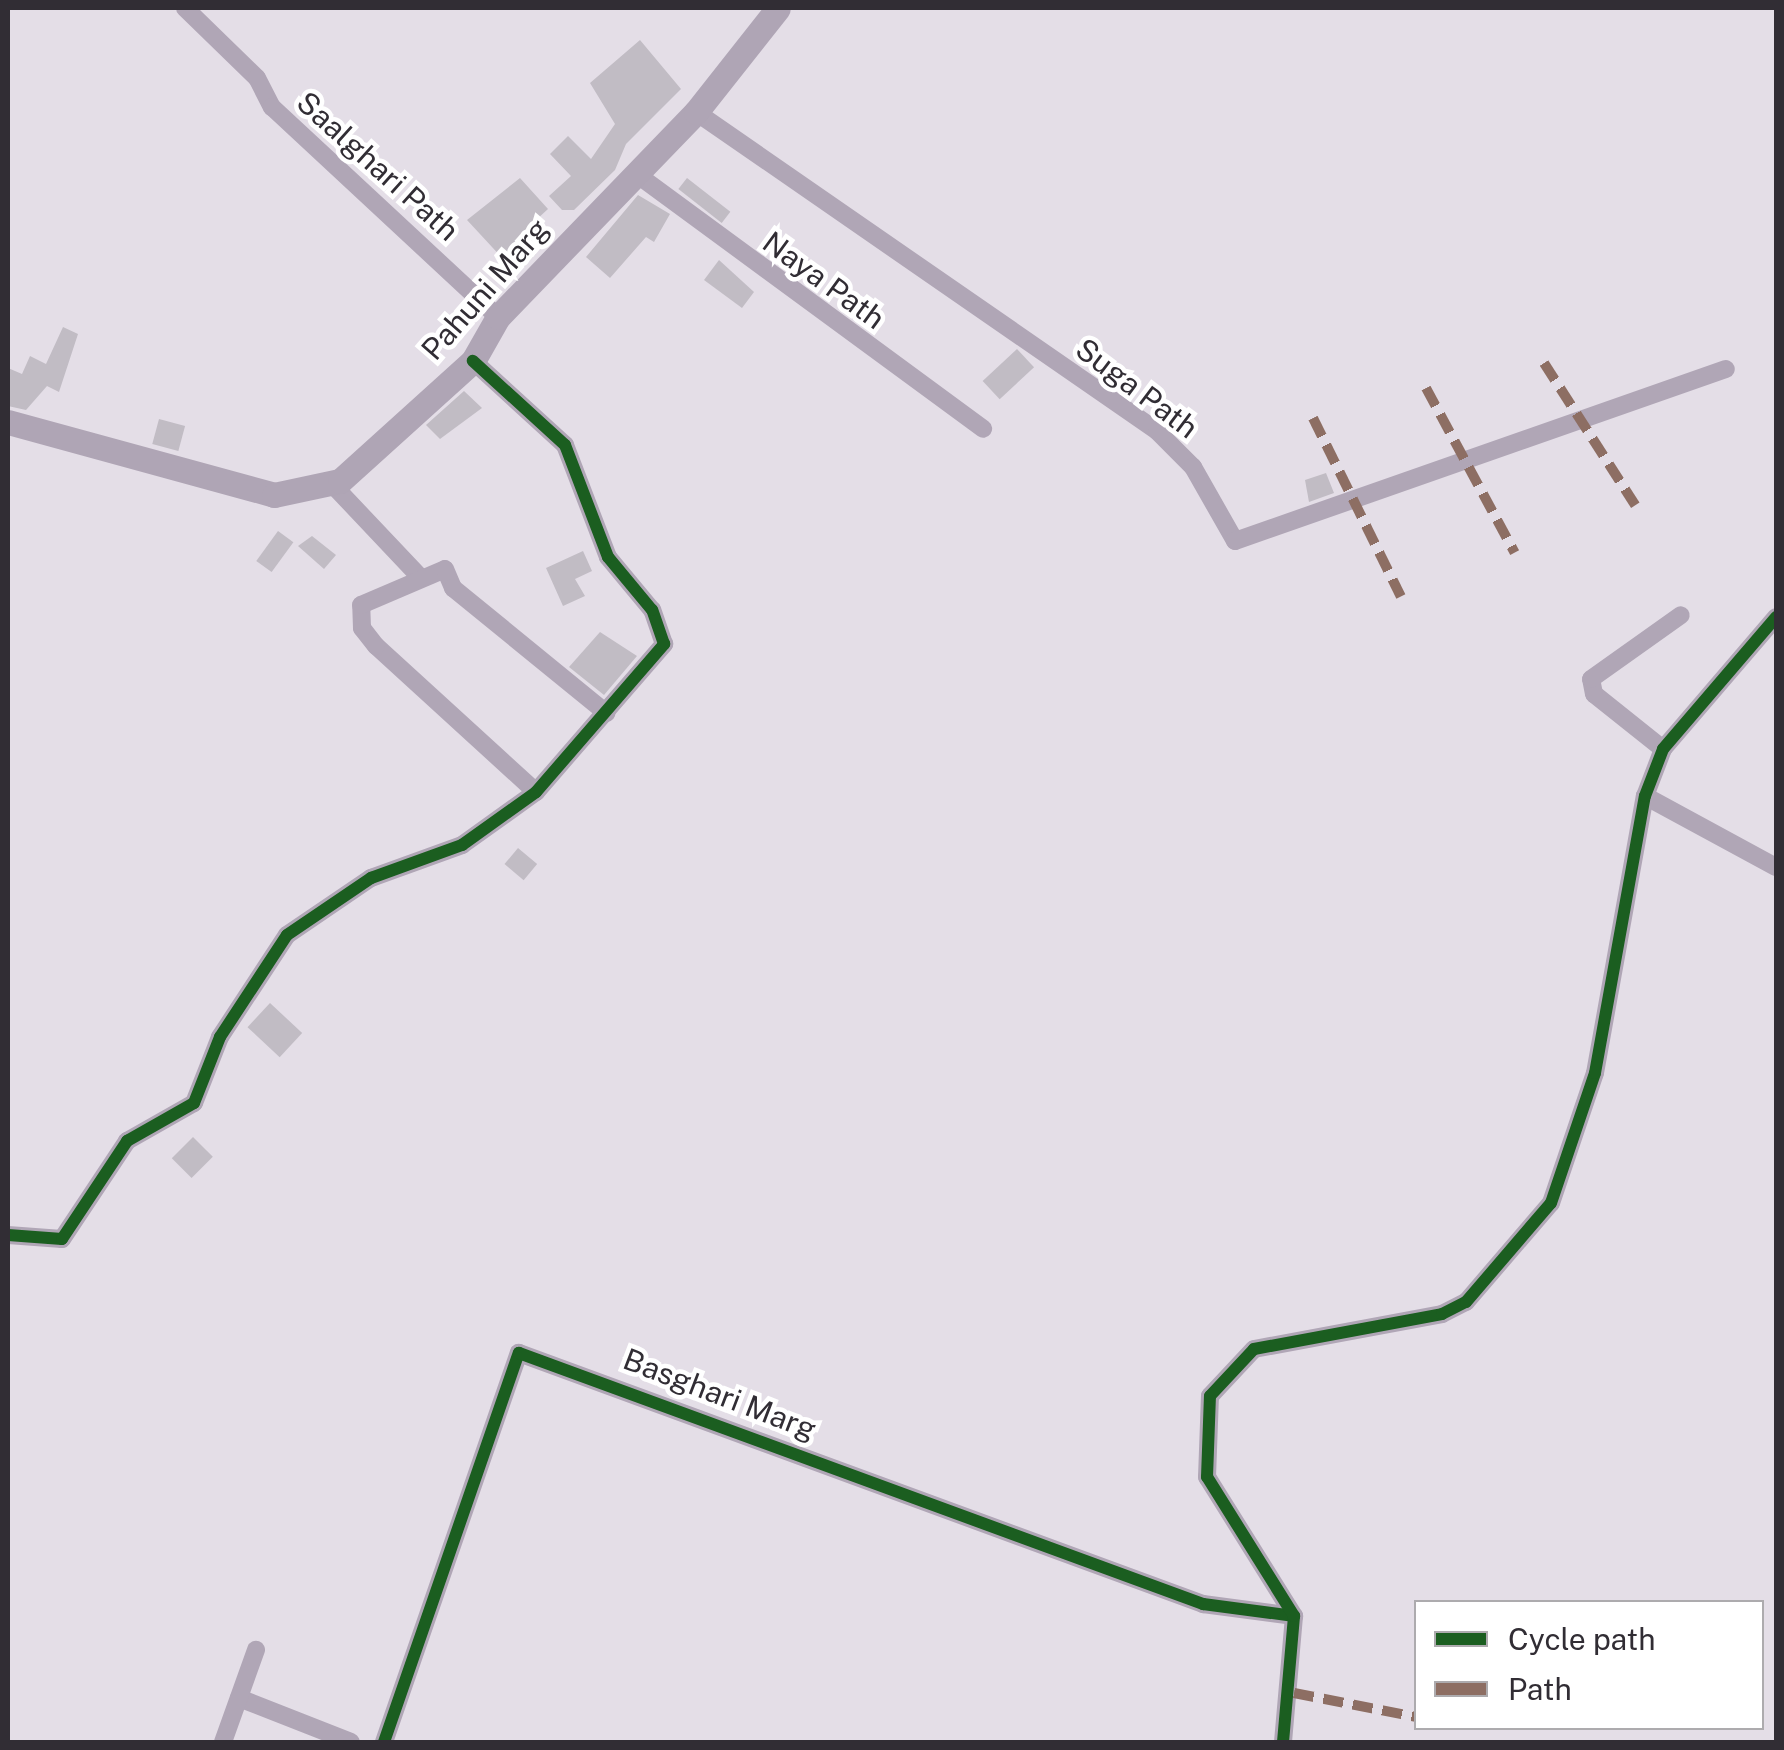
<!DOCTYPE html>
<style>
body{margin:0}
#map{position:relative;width:1784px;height:1750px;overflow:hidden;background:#e4dee7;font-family:"Public Sans",sans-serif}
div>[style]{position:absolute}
.building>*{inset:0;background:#c1bcc4;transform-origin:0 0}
.street>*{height:18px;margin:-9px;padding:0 9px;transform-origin:9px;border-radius:9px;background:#b0a6b6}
.secondary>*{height:25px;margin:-12.5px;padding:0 12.5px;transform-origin:12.5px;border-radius:12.5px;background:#afa5b5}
.quiet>*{height:10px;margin-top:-5px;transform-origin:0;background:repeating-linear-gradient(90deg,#8d6e63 0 20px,transparent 0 30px)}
.cycleway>*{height:12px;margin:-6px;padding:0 6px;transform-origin:6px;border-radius:6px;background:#1b5e20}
span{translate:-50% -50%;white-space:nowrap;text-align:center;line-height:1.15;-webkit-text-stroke:9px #fff;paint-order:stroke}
.street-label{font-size:30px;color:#312d34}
.frame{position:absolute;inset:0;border:10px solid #312d34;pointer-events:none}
.legend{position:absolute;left:1414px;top:1600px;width:350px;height:130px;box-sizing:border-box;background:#fff;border:2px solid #adabae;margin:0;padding:12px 18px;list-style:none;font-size:30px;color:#312d34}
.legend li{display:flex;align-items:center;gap:20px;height:50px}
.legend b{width:50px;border:2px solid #adabae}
</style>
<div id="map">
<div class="building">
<div style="clip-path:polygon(640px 40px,681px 89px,626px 144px,615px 170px,574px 210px,562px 210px,549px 196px,571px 176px,550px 154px,568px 136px,591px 159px,615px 124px,590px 83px)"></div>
<div style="clip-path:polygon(520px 178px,548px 209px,523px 232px,536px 254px,517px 274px,467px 220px)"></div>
<div style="left:687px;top:178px;width:55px;height:14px;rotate:38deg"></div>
<div style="clip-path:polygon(638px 195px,670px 214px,654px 242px,646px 237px,610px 278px,586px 257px)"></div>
<div style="clip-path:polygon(719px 260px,754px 292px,742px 308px,704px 280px)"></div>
<div style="clip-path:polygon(63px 327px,78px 334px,59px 392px,47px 386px,26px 410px,8px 406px,8px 368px,22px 374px,30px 356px,46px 364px)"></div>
<div style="left:1017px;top:349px;width:25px;height:47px;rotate:47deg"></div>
<div style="clip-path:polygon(464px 391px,482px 408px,440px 439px,426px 425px)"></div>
<div style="left:159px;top:419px;width:27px;height:26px;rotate:15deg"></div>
<div style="clip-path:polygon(1326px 473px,1334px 493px,1309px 502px,1305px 480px)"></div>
<div style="left:278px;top:531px;width:19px;height:37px;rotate:36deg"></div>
<div style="clip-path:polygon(312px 536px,336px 555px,324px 569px,298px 546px)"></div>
<div style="clip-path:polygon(583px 551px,592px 571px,575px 579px,585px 596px,563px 606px,546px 568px)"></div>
<div style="clip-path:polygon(600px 632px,637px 656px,604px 695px,569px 667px)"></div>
<div style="left:518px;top:848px;width:25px;height:21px;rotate:40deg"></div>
<div style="left:270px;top:1003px;width:44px;height:33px;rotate:43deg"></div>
<div style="left:193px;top:1137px;width:28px;height:30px;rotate:45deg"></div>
</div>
<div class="street">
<div style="left:185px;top:8px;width:100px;rotate:44.2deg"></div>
<div style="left:257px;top:78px;width:33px;rotate:63deg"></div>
<div style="left:272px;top:107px;width:309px;rotate:42.9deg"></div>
<div style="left:696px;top:112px;width:561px;rotate:34.68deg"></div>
<div style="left:1157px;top:431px;width:51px;rotate:45deg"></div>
<div style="left:1193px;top:467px;width:85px;rotate:60.4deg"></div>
<div style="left:1235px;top:541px;width:520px;rotate:-19.31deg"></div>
<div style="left:635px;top:173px;width:432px;rotate:36.3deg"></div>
<div style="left:332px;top:484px;width:128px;rotate:46.6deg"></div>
<div style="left:1663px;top:749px;width:88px;rotate:-141.4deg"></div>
<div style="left:1594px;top:694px;width:15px;rotate:-101deg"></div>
<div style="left:1591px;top:679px;width:110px;rotate:-35.4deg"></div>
<div style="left:536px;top:792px;width:217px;rotate:-137.6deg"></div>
<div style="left:376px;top:646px;width:23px;rotate:-128deg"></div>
<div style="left:362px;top:628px;width:23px;rotate:-92deg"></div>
<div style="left:361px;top:605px;width:91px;rotate:-23.2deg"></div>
<div style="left:445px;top:569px;width:21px;rotate:67deg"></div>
<div style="left:453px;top:588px;width:198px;rotate:39.2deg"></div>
<div style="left:1645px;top:796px;width:149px;rotate:28.5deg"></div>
<div style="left:8px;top:1235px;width:54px;rotate:4.2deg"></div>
<div style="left:62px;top:1239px;width:118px;rotate:-56.4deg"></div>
<div style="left:127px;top:1141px;width:77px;rotate:-29.6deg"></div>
<div style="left:194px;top:1103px;width:71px;rotate:-68.5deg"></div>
<div style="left:220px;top:1037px;width:122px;rotate:-56.7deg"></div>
<div style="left:287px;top:935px;width:102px;rotate:-34.2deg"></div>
<div style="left:371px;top:878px;width:97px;rotate:-19.9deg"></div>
<div style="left:462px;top:845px;width:91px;rotate:-35.6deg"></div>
<div style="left:536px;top:792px;width:196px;rotate:-49.1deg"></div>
<div style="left:664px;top:644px;width:36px;rotate:-109deg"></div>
<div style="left:652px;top:610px;width:69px;rotate:-129.7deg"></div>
<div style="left:608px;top:557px;width:120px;rotate:-111deg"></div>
<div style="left:565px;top:445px;width:125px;rotate:-137.6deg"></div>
<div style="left:239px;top:1698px;width:120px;rotate:21.4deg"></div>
<div style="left:223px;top:1742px;width:98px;rotate:-70.3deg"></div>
<div style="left:384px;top:1742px;width:412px;rotate:-70.9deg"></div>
<div style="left:519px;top:1353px;width:729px;rotate:20.15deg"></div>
<div style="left:1203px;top:1604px;width:92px;rotate:7.5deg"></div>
<div style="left:1283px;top:1742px;width:126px;rotate:-85deg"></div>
<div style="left:1294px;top:1616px;width:164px;rotate:-122deg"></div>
<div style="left:1207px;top:1477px;width:81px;rotate:-87.9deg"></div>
<div style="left:1210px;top:1396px;width:64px;rotate:-46.9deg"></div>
<div style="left:1254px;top:1349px;width:191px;rotate:-10.5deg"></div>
<div style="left:1442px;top:1314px;width:27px;rotate:-27deg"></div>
<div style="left:1466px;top:1302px;width:130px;rotate:-49.4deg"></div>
<div style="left:1551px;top:1203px;width:137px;rotate:-71.3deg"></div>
<div style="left:1595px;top:1073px;width:281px;rotate:-79.8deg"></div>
<div style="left:1645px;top:796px;width:50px;rotate:-69deg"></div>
<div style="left:1663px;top:749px;width:174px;rotate:-49.4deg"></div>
</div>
<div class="secondary">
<div style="left:8px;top:422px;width:276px;rotate:15.3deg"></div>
<div style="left:274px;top:495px;width:67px;rotate:-12deg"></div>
<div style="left:340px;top:481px;width:179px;rotate:-42.1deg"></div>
<div style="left:473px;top:361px;width:51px;rotate:-60.4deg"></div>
<div style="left:498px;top:317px;width:285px;rotate:-46deg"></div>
<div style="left:696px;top:112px;width:132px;rotate:-51.7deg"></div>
</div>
<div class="quiet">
<div style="left:1544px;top:363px;width:169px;rotate:57.3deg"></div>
<div style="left:1426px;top:388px;width:187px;rotate:61.7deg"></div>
<div style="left:1313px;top:418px;width:199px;rotate:63.8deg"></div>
<div style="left:1294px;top:1693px;width:124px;rotate:11.1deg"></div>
</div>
<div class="cycleway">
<div style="left:8px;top:1235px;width:54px;rotate:4.2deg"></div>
<div style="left:62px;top:1239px;width:118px;rotate:-56.4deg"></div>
<div style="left:127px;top:1141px;width:77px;rotate:-29.6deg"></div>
<div style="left:194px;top:1103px;width:71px;rotate:-68.5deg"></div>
<div style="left:220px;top:1037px;width:122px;rotate:-56.7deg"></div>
<div style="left:287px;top:935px;width:102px;rotate:-34.2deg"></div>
<div style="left:371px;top:878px;width:97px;rotate:-19.9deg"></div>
<div style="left:462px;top:845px;width:91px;rotate:-35.6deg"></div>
<div style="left:536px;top:792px;width:196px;rotate:-49.1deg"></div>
<div style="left:664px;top:644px;width:36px;rotate:-109deg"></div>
<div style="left:652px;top:610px;width:69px;rotate:-129.7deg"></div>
<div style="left:608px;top:557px;width:120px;rotate:-111deg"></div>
<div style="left:565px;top:445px;width:125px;rotate:-137.6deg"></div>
<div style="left:384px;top:1742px;width:412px;rotate:-70.9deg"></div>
<div style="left:519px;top:1353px;width:729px;rotate:20.15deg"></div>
<div style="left:1203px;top:1604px;width:92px;rotate:7.5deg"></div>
<div style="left:1283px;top:1742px;width:126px;rotate:-85deg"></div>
<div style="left:1294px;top:1616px;width:164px;rotate:-122deg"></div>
<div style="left:1207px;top:1477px;width:81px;rotate:-87.9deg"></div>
<div style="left:1210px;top:1396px;width:64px;rotate:-46.9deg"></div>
<div style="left:1254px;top:1349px;width:191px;rotate:-10.5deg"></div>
<div style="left:1442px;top:1314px;width:27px;rotate:-27deg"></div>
<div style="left:1466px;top:1302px;width:130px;rotate:-49.4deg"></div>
<div style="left:1551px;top:1203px;width:137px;rotate:-71.3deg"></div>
<div style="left:1595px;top:1073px;width:281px;rotate:-79.8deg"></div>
<div style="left:1645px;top:796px;width:50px;rotate:-69deg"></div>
<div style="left:1663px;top:749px;width:174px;rotate:-49.4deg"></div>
</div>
<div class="street-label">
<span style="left:378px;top:166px;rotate:42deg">Saalghari Path</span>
<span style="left:824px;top:280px;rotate:36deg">Naya Path</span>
<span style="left:485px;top:289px;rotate:-49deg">Pahuni Marg</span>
<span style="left:1137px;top:388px;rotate:37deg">Suga Path</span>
<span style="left:720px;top:1394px;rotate:21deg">Basghari Marg</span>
</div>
<div class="frame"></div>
<ul class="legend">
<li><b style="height:12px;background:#1b5e20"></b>Cycle path</li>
<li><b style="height:12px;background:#8d6e63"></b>Path</li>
</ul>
</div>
